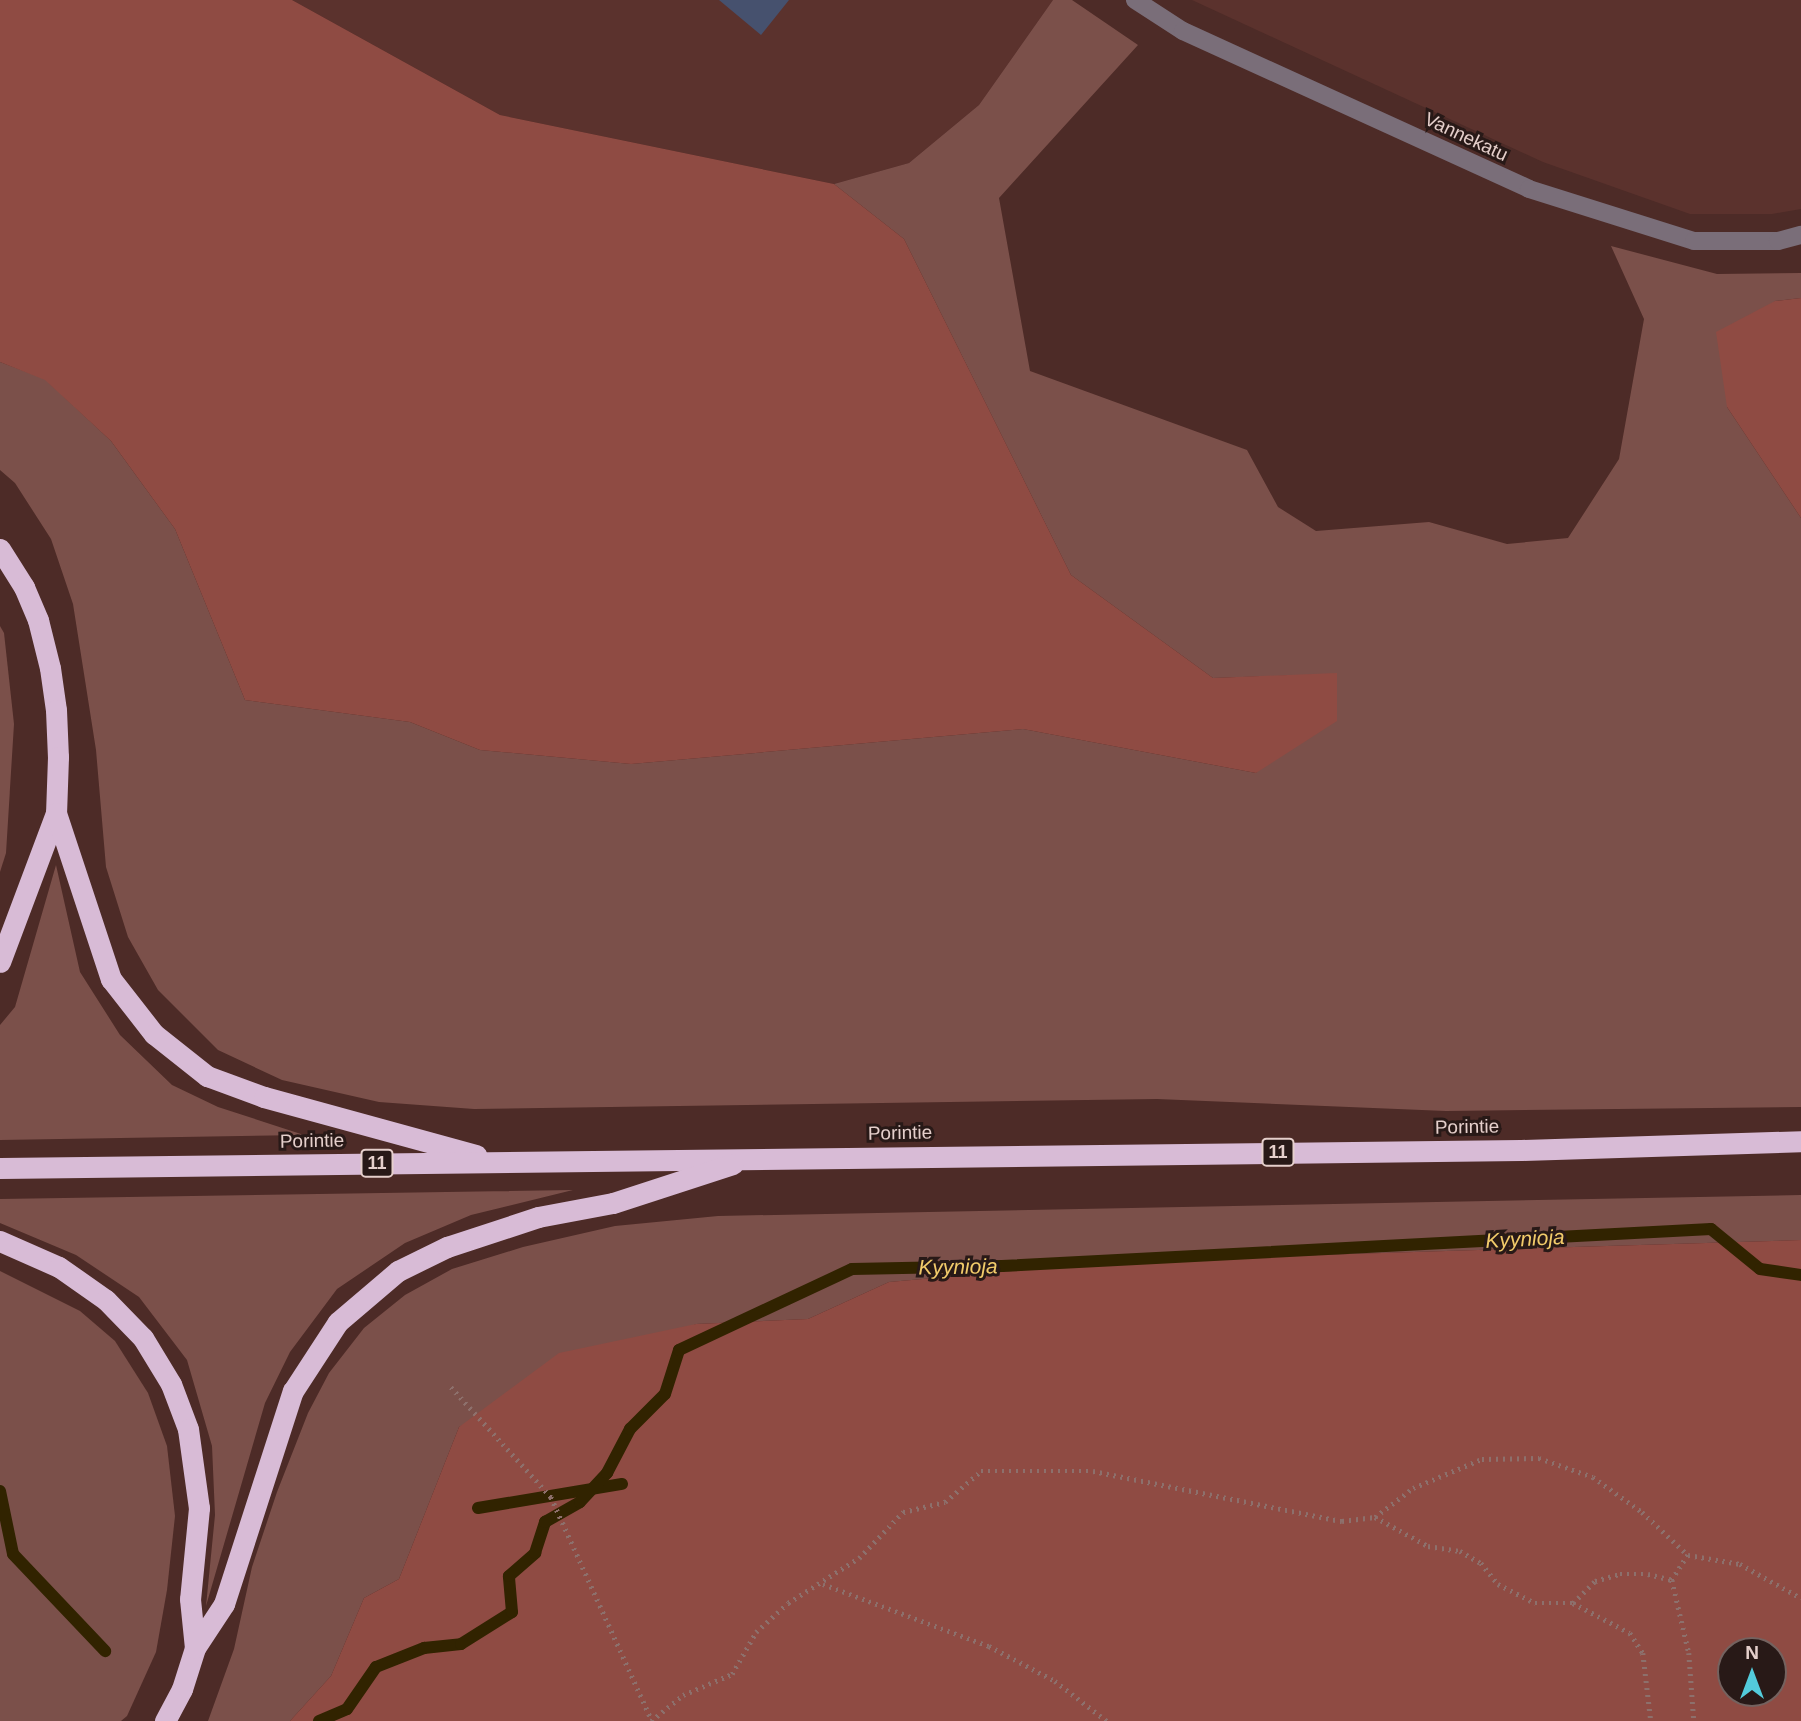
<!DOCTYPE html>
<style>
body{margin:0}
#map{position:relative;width:1801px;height:1721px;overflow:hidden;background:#4d2b27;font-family:Arial,sans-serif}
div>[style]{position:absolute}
.built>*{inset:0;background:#5b322d}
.green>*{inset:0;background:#7b504a}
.forest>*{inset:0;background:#8f4b43}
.stream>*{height:12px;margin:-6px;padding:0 6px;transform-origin:6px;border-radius:6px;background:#312300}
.building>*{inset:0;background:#46516e}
.path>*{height:4.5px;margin-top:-2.25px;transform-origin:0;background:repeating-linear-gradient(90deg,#8d706c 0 2px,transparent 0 7px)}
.minor>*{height:18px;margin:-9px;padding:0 9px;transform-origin:9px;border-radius:9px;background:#7a6e79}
.highway>*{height:21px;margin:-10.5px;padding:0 10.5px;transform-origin:10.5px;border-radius:10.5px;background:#d8bbd6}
span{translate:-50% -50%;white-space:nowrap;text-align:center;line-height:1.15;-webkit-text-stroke:6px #281917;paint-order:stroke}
.shield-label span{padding:2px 5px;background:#281917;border:2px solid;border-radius:5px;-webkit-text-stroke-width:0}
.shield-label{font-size:18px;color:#e5cfcb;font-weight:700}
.street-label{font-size:19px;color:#e5cfcb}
.water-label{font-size:21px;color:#f2cb6a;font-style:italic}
.north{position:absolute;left:1717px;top:1637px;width:70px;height:70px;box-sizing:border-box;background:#281917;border:2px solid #74625f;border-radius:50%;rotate:0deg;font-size:19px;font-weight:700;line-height:28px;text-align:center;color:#e5cfcb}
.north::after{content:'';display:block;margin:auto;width:24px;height:32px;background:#53cbdb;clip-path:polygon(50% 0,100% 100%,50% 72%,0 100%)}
</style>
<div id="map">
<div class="built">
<div style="clip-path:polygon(292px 0,1053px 0,979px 105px,909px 163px,834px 184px,500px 115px)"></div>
<div style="clip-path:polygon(1192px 0,1801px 0,1801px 209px,1772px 214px,1690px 214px,1543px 162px)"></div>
</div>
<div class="green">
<div style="clip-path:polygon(1053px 0,1072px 0,1138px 45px,999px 198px,1030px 371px,1247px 450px,1278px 507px,1316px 531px,1429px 522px,1507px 544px,1568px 538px,1619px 459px,1644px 319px,1611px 246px,1717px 274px,1801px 273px,1801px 298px,1775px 301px,1727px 407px,1801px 518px,1801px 1107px,1446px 1111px,1157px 1099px,474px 1109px,379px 1102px,282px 1080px,218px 1050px,158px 990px,128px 937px,106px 867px,96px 750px,73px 604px,51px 539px,15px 483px,0 470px,0 362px,45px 379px,111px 441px,175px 529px,245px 700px,410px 722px,480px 750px,631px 764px,1023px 729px,1256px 773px,1337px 674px,1213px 678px,1071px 575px,904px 239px,834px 184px,909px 163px,979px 105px)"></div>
<div style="clip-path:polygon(0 626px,4px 633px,14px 724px,6px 853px,0 872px)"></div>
<div style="clip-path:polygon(56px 865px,80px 972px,120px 1035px,172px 1085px,218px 1107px,304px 1135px,0 1140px,0 1025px,15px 1007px)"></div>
<div style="clip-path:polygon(573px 1190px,471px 1215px,405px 1243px,337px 1289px,290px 1352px,265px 1403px,206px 1606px,215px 1515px,212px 1446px,187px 1360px,139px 1297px,76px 1255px,0 1223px,0 1199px)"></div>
<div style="clip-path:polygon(1801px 1195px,1801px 1240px,1126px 1261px,889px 1282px,808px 1319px,696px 1324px,459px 1427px,399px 1579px,364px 1598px,331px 1676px,290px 1721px,208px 1721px,234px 1649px,252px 1567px,277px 1492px,308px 1413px,329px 1373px,364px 1328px,405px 1295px,452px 1269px,523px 1247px,615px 1226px,718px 1216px)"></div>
<div style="clip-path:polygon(0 1271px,80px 1311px,115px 1341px,148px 1393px,167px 1446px,175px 1516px,167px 1590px,156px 1652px,127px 1716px,121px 1721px,0 1721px)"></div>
</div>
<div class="forest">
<div style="clip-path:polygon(0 0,292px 0,500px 115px,834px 184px,904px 239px,1071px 575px,1213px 678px,1337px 673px,1337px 721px,1256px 773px,1023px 729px,631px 764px,480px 750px,410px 722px,245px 700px,175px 529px,111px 441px,45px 380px,0 362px)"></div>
<div style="clip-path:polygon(1801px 298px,1801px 518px,1727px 407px,1716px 332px,1775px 301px)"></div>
<div style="clip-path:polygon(evenodd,1801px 1240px,1801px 1721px,290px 1721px,331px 1676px,364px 1598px,399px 1579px,459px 1427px,559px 1353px,696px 1324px,808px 1319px,889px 1282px,1126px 1261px,1801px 1240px,1731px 1651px,1773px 1651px,1773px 1693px,1731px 1693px,1731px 1651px)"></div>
</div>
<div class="stream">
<div style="left:0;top:1491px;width:64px;rotate:78.3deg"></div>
<div style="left:13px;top:1554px;width:134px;rotate:46.5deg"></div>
<div style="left:478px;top:1508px;width:146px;rotate:-9.5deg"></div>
<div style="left:319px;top:1721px;width:30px;rotate:-23deg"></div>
<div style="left:347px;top:1709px;width:51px;rotate:-55.4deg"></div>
<div style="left:376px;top:1667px;width:52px;rotate:-21.6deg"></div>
<div style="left:424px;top:1648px;width:37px;rotate:-6deg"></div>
<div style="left:461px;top:1644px;width:60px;rotate:-32.1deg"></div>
<div style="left:512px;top:1612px;width:36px;rotate:-95deg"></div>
<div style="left:509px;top:1576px;width:35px;rotate:-41deg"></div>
<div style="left:535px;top:1553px;width:33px;rotate:-72deg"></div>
<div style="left:545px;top:1522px;width:40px;rotate:-29.7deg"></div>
<div style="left:580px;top:1502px;width:40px;rotate:-47deg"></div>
<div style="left:607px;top:1473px;width:50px;rotate:-62.4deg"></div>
<div style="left:630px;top:1429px;width:49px;rotate:-45deg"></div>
<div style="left:665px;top:1394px;width:46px;rotate:-72.3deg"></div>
<div style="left:679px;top:1350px;width:191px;rotate:-25.1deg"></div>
<div style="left:852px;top:1269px;width:150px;rotate:-1.1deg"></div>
<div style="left:1002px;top:1266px;width:710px;rotate:-2.99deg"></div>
<div style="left:1711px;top:1229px;width:63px;rotate:39.2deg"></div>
<div style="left:1760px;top:1269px;width:41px;rotate:8.3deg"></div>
</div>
<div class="building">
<div style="clip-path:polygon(719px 0,789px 0,761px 35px)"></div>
</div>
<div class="path">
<div style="left:451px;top:1387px;width:149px;rotate:47.7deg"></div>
<div style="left:551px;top:1497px;width:246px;rotate:65.7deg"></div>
<div style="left:1375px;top:1517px;width:60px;rotate:28.7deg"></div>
<div style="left:1428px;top:1546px;width:32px;rotate:9deg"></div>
<div style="left:1460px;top:1551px;width:24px;rotate:30deg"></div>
<div style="left:1481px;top:1563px;width:27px;rotate:51deg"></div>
<div style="left:1498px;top:1584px;width:42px;rotate:27.2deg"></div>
<div style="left:1535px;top:1603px;width:38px"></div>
<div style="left:1573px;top:1603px;width:64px;rotate:27.8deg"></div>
<div style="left:1630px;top:1633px;width:24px;rotate:57deg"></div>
<div style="left:1643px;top:1653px;width:68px;rotate:83.3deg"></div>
<div style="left:1688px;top:1555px;width:30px;rotate:123deg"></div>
<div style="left:1672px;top:1580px;width:75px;rotate:76.9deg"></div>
<div style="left:1689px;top:1653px;width:68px;rotate:85.8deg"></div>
<div style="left:823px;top:1584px;width:177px;rotate:20.5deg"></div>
<div style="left:989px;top:1646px;width:75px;rotate:27.9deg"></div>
<div style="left:1055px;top:1681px;width:66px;rotate:37.6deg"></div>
<div style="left:1573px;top:1603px;width:31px;rotate:-45deg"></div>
<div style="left:1595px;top:1581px;width:26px;rotate:-16deg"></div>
<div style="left:1620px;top:1574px;width:28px"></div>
<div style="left:1648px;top:1574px;width:25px;rotate:14deg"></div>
<div style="left:651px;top:1721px;width:41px;rotate:-39.1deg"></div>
<div style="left:683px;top:1695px;width:53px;rotate:-23.2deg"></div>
<div style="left:732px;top:1674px;width:48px;rotate:-60.3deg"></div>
<div style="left:756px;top:1632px;width:43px;rotate:-42.2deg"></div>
<div style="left:788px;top:1603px;width:84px;rotate:-32.4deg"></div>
<div style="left:859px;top:1558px;width:64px;rotate:-46.3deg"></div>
<div style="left:903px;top:1512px;width:43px;rotate:-13.4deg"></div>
<div style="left:945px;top:1502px;width:48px;rotate:-40.7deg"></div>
<div style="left:981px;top:1471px;width:112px"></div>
<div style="left:1093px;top:1471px;width:254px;rotate:11.4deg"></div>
<div style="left:1342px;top:1521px;width:33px;rotate:-7deg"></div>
<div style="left:1375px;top:1517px;width:48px;rotate:-37.3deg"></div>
<div style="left:1413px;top:1488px;width:75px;rotate:-22.8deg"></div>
<div style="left:1482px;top:1459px;width:57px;rotate:-1deg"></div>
<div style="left:1539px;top:1458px;width:57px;rotate:19.4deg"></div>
<div style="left:1593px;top:1477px;width:60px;rotate:35.5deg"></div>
<div style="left:1642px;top:1512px;width:63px;rotate:43.1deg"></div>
<div style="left:1688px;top:1555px;width:53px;rotate:9.8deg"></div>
<div style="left:1740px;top:1564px;width:70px;rotate:29.1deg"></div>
</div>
<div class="minor">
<div style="left:1135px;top:0;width:57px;rotate:32.9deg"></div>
<div style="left:1183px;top:31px;width:380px;rotate:24.5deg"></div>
<div style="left:1529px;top:189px;width:173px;rotate:17.5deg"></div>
<div style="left:1694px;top:241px;width:84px"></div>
<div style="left:1778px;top:241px;width:24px;rotate:-15deg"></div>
</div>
<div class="highway">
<div style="left:0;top:549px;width:45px;rotate:57.7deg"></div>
<div style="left:24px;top:587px;width:36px;rotate:67deg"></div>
<div style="left:38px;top:620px;width:49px;rotate:76deg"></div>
<div style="left:50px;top:668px;width:42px;rotate:81.9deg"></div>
<div style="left:56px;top:710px;width:47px;rotate:87.6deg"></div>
<div style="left:58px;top:757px;width:56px;rotate:92deg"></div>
<div style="left:56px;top:813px;width:159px;rotate:110.6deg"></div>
<div style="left:56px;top:813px;width:175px;rotate:71.7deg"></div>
<div style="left:111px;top:979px;width:70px;rotate:52deg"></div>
<div style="left:154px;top:1034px;width:68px;rotate:38.4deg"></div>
<div style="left:207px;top:1076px;width:61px;rotate:20.2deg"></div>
<div style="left:264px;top:1097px;width:220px;rotate:15.3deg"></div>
<div style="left:0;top:1168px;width:1521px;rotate:-0.68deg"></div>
<div style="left:1521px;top:1150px;width:280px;rotate:-1.8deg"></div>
<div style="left:0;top:1241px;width:64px;rotate:23.8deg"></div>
<div style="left:59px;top:1267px;width:57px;rotate:35.1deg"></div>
<div style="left:106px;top:1300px;width:53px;rotate:45.8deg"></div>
<div style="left:143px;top:1338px;width:54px;rotate:58.7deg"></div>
<div style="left:171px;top:1384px;width:48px;rotate:69.3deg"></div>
<div style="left:188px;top:1429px;width:80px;rotate:82.1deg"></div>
<div style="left:199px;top:1508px;width:91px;rotate:95.6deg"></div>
<div style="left:190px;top:1599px;width:49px;rotate:84.2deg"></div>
<div style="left:165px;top:1721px;width:36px;rotate:-62deg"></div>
<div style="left:182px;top:1689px;width:43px;rotate:-72.4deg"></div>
<div style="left:195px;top:1648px;width:53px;rotate:-56.6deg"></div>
<div style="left:224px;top:1604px;width:224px;rotate:-72.1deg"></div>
<div style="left:293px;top:1391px;width:82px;rotate:-56.9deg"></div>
<div style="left:338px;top:1322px;width:79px;rotate:-40.4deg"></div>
<div style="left:398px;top:1271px;width:55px;rotate:-26.1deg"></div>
<div style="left:447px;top:1247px;width:96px;rotate:-18.2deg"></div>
<div style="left:538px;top:1217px;width:76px;rotate:-10.6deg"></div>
<div style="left:613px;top:1203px;width:126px;rotate:-18deg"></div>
</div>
<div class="shield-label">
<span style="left:1278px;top:1152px">11</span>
<span style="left:377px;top:1163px">11</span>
</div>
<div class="street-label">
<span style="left:1466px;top:137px;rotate:25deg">Vannekatu</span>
<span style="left:1467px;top:1127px;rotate:-1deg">Porintie</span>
<span style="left:900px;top:1133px;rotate:-1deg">Porintie</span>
<span style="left:312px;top:1141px;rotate:-1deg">Porintie</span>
</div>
<div class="water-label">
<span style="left:1525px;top:1239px;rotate:-3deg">Kyynioja</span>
<span style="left:958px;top:1267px;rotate:-1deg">Kyynioja</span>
</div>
<div class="north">N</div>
</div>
